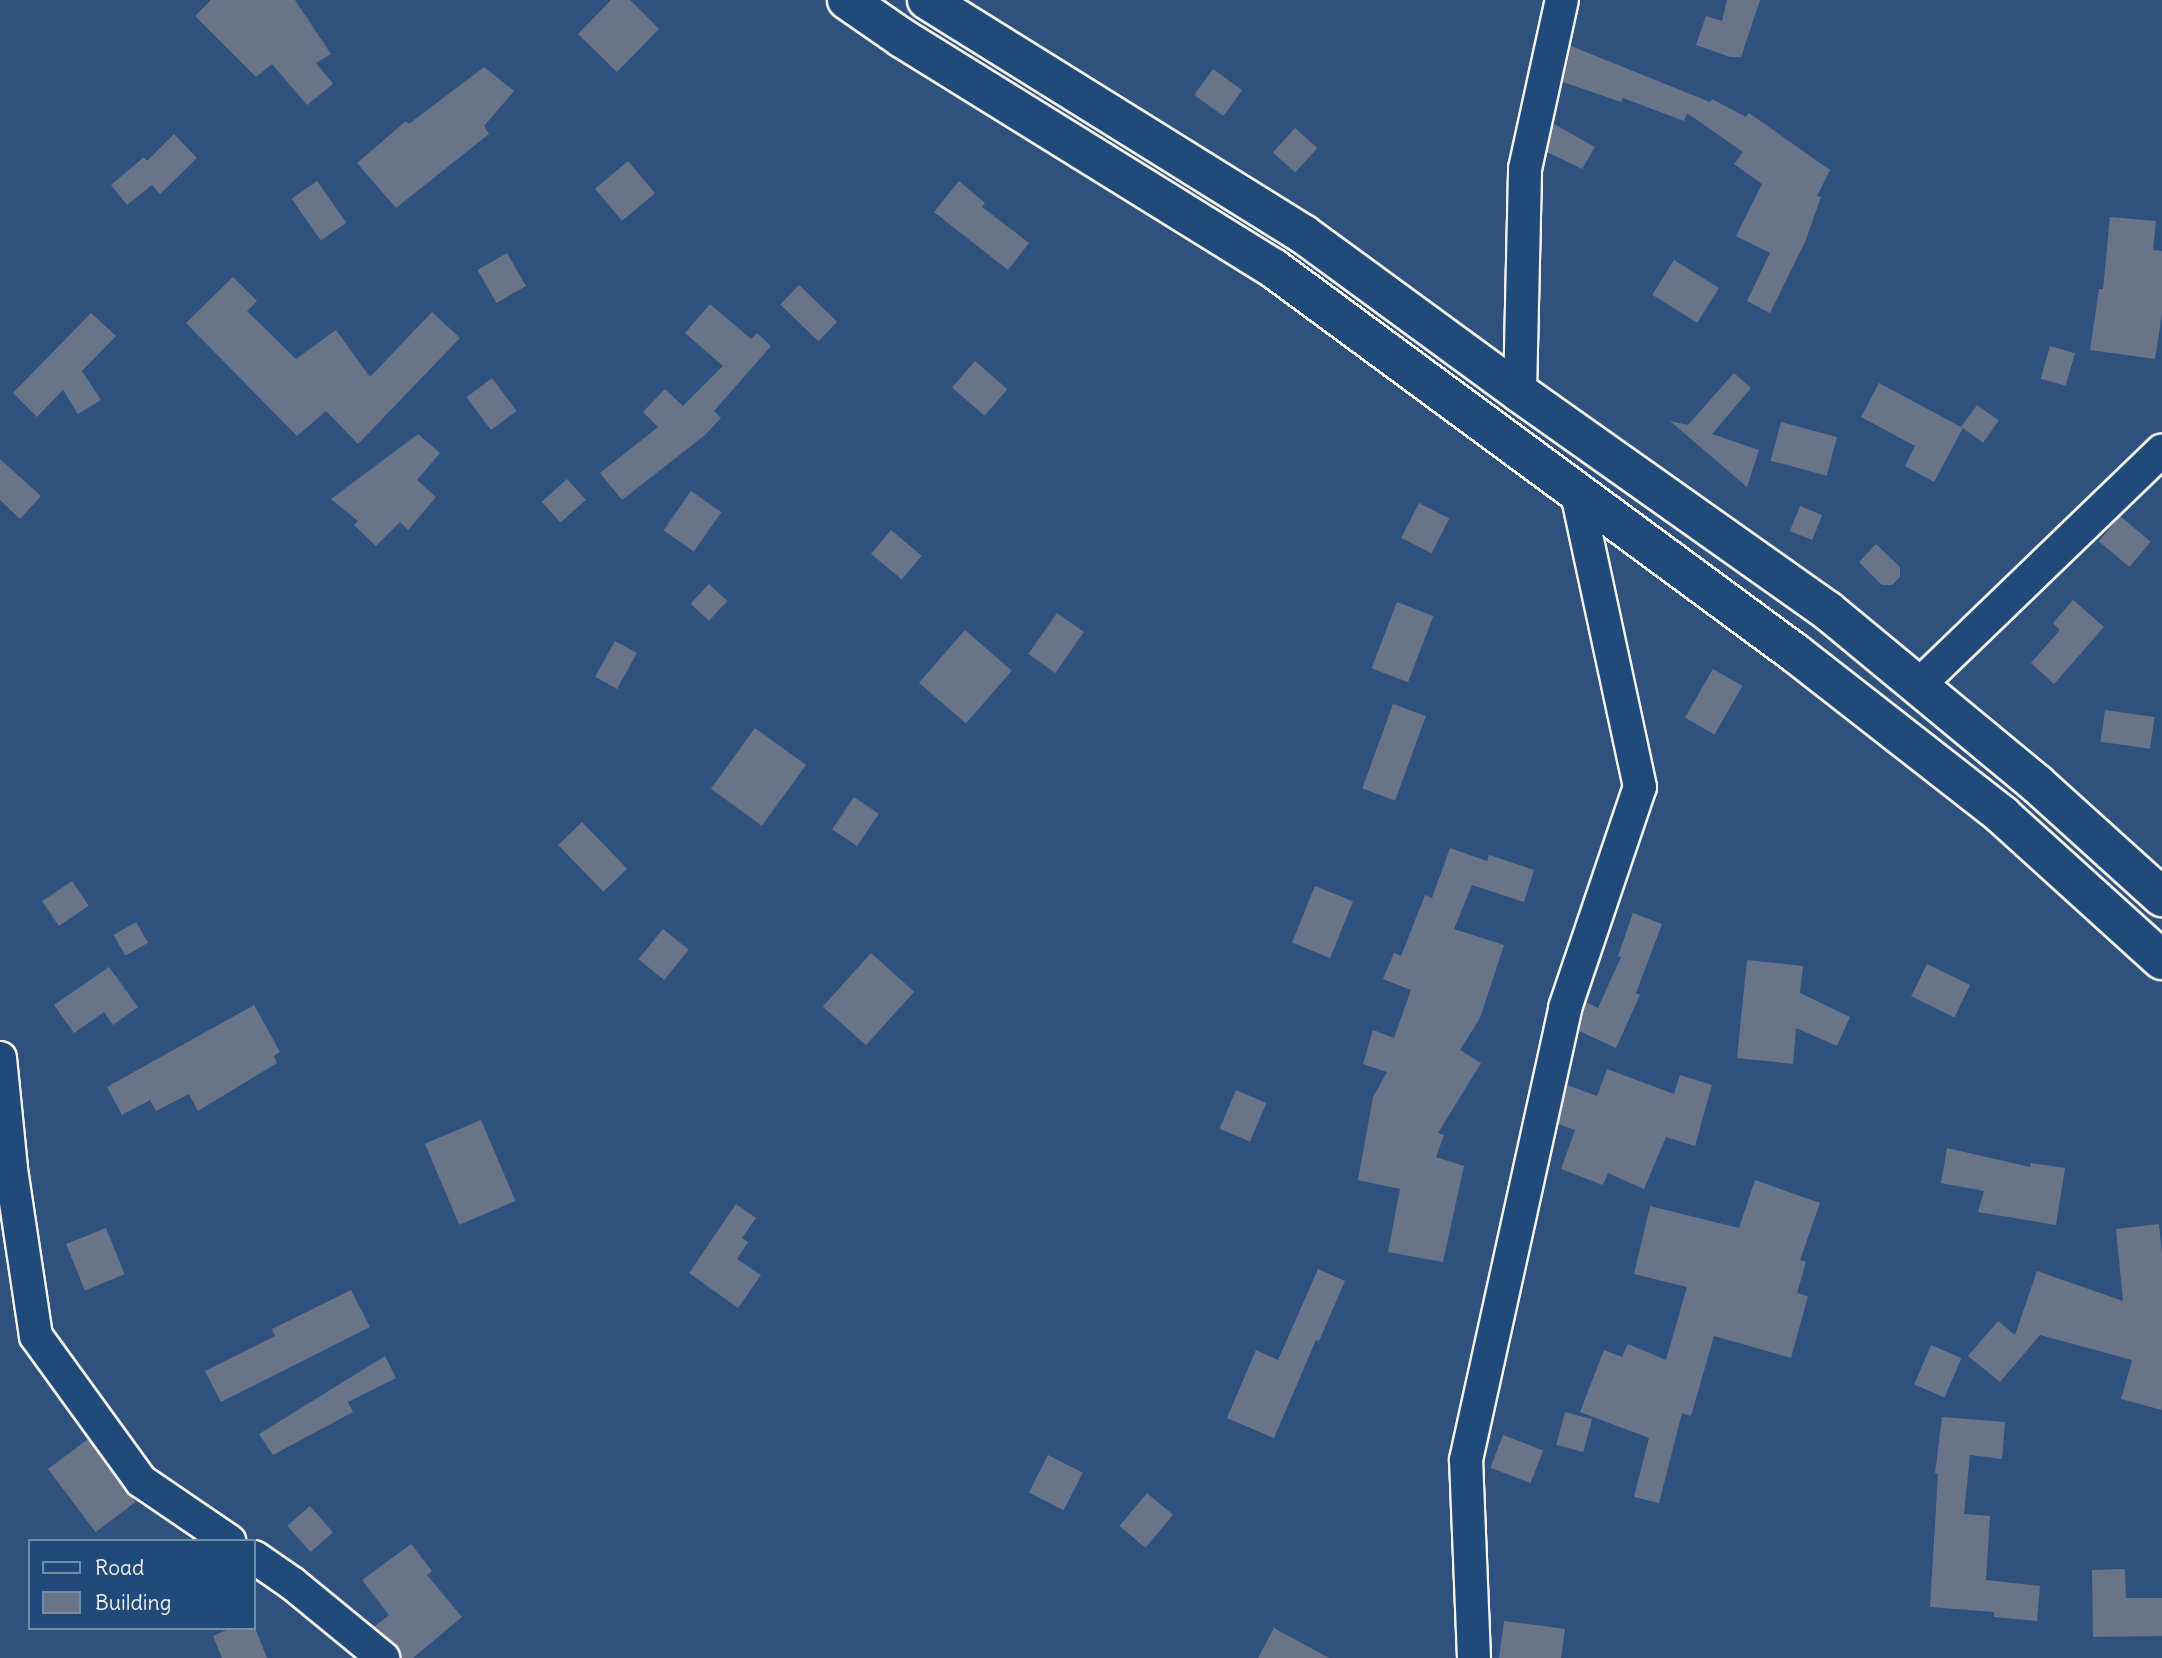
<!DOCTYPE html>
<style>
body{margin:0}
#map{position:relative;width:2162px;height:1658px;overflow:hidden;background:#2e527d;font-family:Delius,sans-serif}
div>[style]{position:absolute}
.building>*{inset:0;background:#6a7489;transform-origin:0 0}
.roads{filter:drop-shadow(2px 0 #f4f1e8) drop-shadow(-2px 0 #f4f1e8) drop-shadow(0 2px #f4f1e8) drop-shadow(0 -2px #f4f1e8)}
.minor>*{height:32px;margin:-16px;padding:0 16px;transform-origin:16px;border-radius:16px;background:#1f4a7a}
.major>*{height:38px;margin:-19px;padding:0 19px;transform-origin:19px;border-radius:19px;background:#1f4a7a}
span{translate:-50% -50%;white-space:nowrap;text-align:center;line-height:1.15;-webkit-text-stroke:5px #1f4a7a;paint-order:stroke}
.legend{position:absolute;left:28px;top:1539px;width:228px;height:91px;box-sizing:border-box;background:#1f4a7a;border:2px solid #748da6;margin:0;padding:9px 12px;list-style:none;font-size:21px;color:#f4f1e8}
.legend li{display:flex;align-items:center;gap:14px;height:35px}
.legend b{width:35px;border:2px solid #748da6}
</style>
<div id="map">
<div class="building">
<div style="clip-path:polygon(211px 0,295px 0,331px 54px,316px 63px,333px 84px,307px 105px,272px 64px,256px 77px,195px 16px)"></div>
<div style="clip-path:polygon(611px 0,630px 0,659px 29px,617px 72px,578px 34px)"></div>
<div style="clip-path:polygon(1727px 0,1760px 0,1741px 57px,1730px 57px,1696px 45px,1706px 16px,1722px 21px)"></div>
<div style="clip-path:polygon(1571px 46px,1710px 102px,1712px 99px,1746px 117px,1749px 113px,1830px 170px,1817px 196px,1821px 197px,1805px 242px,1770px 313px,1747px 301px,1770px 253px,1736px 236px,1762px 184px,1734px 164px,1743px 152px,1687px 113px,1684px 121px,1623px 98px,1621px 102px,1563px 82px)"></div>
<div style="clip-path:polygon(484px 67px,514px 91px,484px 126px,489px 134px,396px 208px,357px 163px,406px 121px,409px 124px)"></div>
<div style="left:1213px;top:69px;width:36px;height:32px;rotate:36deg"></div>
<div style="clip-path:polygon(1554px 124px,1595px 147px,1582px 169px,1547px 152px)"></div>
<div style="left:1295px;top:128px;width:30px;height:33px;rotate:42deg"></div>
<div style="clip-path:polygon(174px 134px,197px 158px,160px 194px,152px 185px,127px 205px,111px 185px,144px 157px,147px 161px)"></div>
<div style="left:628px;top:161px;width:42px;height:43px;rotate:50deg"></div>
<div style="left:317px;top:181px;width:51px;height:31px;rotate:55deg"></div>
<div style="clip-path:polygon(959px 181px,985px 203px,982px 207px,1029px 243px,1008px 270px,934px 212px)"></div>
<div style="clip-path:polygon(2110px 217px,2156px 221px,2153px 250px,2162px 251px,2162px 314px,2155px 359px,2090px 350px,2099px 289px,2103px 289px)"></div>
<div style="left:507px;top:253px;width:38px;height:34px;rotate:60deg"></div>
<div style="left:1674px;top:260px;width:53px;height:41px;rotate:32deg"></div>
<div style="clip-path:polygon(233px 277px,257px 301px,247px 311px,296px 359px,336px 330px,370px 377px,432px 312px,460px 338px,358px 444px,326px 411px,297px 436px,186px 323px)"></div>
<div style="left:799px;top:285px;width:53px;height:27px;rotate:44deg"></div>
<div style="clip-path:polygon(710px 304px,751px 339px,757px 333px,771px 346px,714px 411px,721px 418px,705px 435px,622px 500px,600px 473px,658px 427px,643px 412px,665px 389px,683px 406px,723px 366px,685px 333px)"></div>
<div style="clip-path:polygon(91px 313px,116px 336px,82px 371px,101px 400px,78px 414px,63px 390px,37px 417px,13px 393px)"></div>
<div style="left:2050px;top:346px;width:26px;height:34px;rotate:16deg"></div>
<div style="left:975px;top:361px;width:43px;height:35px;rotate:41deg"></div>
<div style="clip-path:polygon(1734px 373px,1751px 388px,1712px 434px,1759px 450px,1747px 487px,1670px 421px,1688px 425px)"></div>
<div style="left:492px;top:378px;width:41px;height:32px;rotate:53deg"></div>
<div style="clip-path:polygon(1879px 383px,1963px 428px,1934px 482px,1905px 466px,1915px 446px,1861px 417px)"></div>
<div style="left:1977px;top:405px;width:27px;height:27px;rotate:36deg"></div>
<div style="left:1781px;top:422px;width:58px;height:40px;rotate:15deg"></div>
<div style="clip-path:polygon(418px 434px,440px 453px,417px 480px,436px 497px,408px 530px,400px 522px,376px 546px,354px 525px,358px 521px,331px 499px)"></div>
<div style="clip-path:polygon(0 459px,41px 496px,20px 519px,0 500px)"></div>
<div style="left:567px;top:479px;width:28px;height:34px;rotate:48deg"></div>
<div style="left:691px;top:491px;width:37px;height:48px;rotate:35deg"></div>
<div style="left:1419px;top:503px;width:34px;height:39px;rotate:27deg"></div>
<div style="left:1800px;top:506px;width:24px;height:27px;rotate:22deg"></div>
<div style="left:2120px;top:516px;width:40px;height:33px;rotate:40deg"></div>
<div style="left:891px;top:530px;width:40px;height:31px;rotate:40deg"></div>
<div style="clip-path:polygon(1876px 544px,1900px 567px,1900px 577px,1892px 585px,1882px 585px,1859px 562px)"></div>
<div style="left:709px;top:584px;width:25px;height:27px;rotate:43deg"></div>
<div style="clip-path:polygon(2073px 600px,2104px 627px,2054px 684px,2031px 663px,2060px 630px,2053px 623px)"></div>
<div style="left:1397px;top:602px;width:39px;height:71px;rotate:21deg"></div>
<div style="left:1057px;top:613px;width:33px;height:50px;rotate:35deg"></div>
<div style="left:965px;top:630px;width:62px;height:70px;rotate:41deg"></div>
<div style="left:615px;top:641px;width:25px;height:41px;rotate:29deg"></div>
<div style="left:1713px;top:669px;width:34px;height:56px;rotate:30deg"></div>
<div style="left:1393px;top:704px;width:35px;height:90px;rotate:20deg"></div>
<div style="left:2105px;top:710px;width:50px;height:32px;rotate:8deg"></div>
<div style="left:755px;top:728px;width:63px;height:75px;rotate:36deg"></div>
<div style="left:854px;top:797px;width:30px;height:39px;rotate:34deg"></div>
<div style="left:582px;top:822px;width:65px;height:33px;rotate:46deg"></div>
<div style="clip-path:polygon(1450px 848px,1487px 861px,1489px 855px,1534px 870px,1524px 902px,1472px 885px,1454px 929px,1504px 945px,1480px 1018px,1460px 1050px,1481px 1063px,1438px 1133px,1444px 1135px,1436px 1157px,1464px 1166px,1443px 1262px,1388px 1252px,1400px 1189px,1358px 1180px,1373px 1097px,1387px 1072px,1363px 1064px,1373px 1030px,1394px 1038px,1411px 990px,1383px 979px,1394px 953px,1401px 956px,1425px 895px,1432px 898px)"></div>
<div style="left:72px;top:881px;width:30px;height:36px;rotate:56deg"></div>
<div style="left:1315px;top:886px;width:41px;height:61px;rotate:22deg"></div>
<div style="clip-path:polygon(1633px 913px,1662px 924px,1636px 993px,1640px 995px,1616px 1048px,1579px 1031px,1586px 1002px,1598px 1008px,1621px 957px,1618px 956px)"></div>
<div style="left:136px;top:922px;width:24px;height:26px;rotate:60deg"></div>
<div style="left:663px;top:929px;width:33px;height:39px;rotate:39deg"></div>
<div style="left:871px;top:953px;width:58px;height:72px;rotate:42deg"></div>
<div style="clip-path:polygon(1747px 960px,1803px 966px,1800px 993px,1850px 1017px,1837px 1046px,1796px 1028px,1793px 1064px,1737px 1058px)"></div>
<div style="left:1927px;top:964px;width:48px;height:36px;rotate:26deg"></div>
<div style="clip-path:polygon(109px 967px,138px 1007px,113px 1025px,104px 1012px,74px 1033px,54px 1005px)"></div>
<div style="clip-path:polygon(254px 1005px,280px 1052px,274px 1056px,277px 1063px,198px 1111px,189px 1094px,156px 1111px,150px 1100px,122px 1115px,107px 1087px)"></div>
<div style="clip-path:polygon(1607px 1069px,1674px 1094px,1680px 1075px,1712px 1085px,1695px 1146px,1666px 1137px,1644px 1189px,1608px 1173px,1603px 1185px,1561px 1169px,1575px 1130px,1558px 1124px,1567px 1085px,1597px 1096px)"></div>
<div style="left:1236px;top:1090px;width:33px;height:42px;rotate:23deg"></div>
<div style="left:481px;top:1120px;width:88px;height:61px;rotate:67deg"></div>
<div style="clip-path:polygon(1947px 1148px,2030px 1167px,2031px 1163px,2065px 1168px,2056px 1225px,1978px 1212px,1984px 1191px,1941px 1183px)"></div>
<div style="clip-path:polygon(1755px 1180px,1820px 1203px,1800px 1260px,1806px 1262px,1797px 1293px,1808px 1296px,1791px 1358px,1714px 1336px,1691px 1416px,1682px 1413px,1659px 1503px,1634px 1497px,1649px 1438px,1580px 1412px,1604px 1350px,1622px 1357px,1628px 1344px,1666px 1360px,1687px 1287px,1634px 1274px,1650px 1206px,1739px 1228px)"></div>
<div style="clip-path:polygon(736px 1204px,756px 1218px,742px 1238px,748px 1242px,737px 1259px,761px 1275px,738px 1308px,689px 1273px)"></div>
<div style="clip-path:polygon(2159px 1224px,2162px 1253px,2162px 1410px,2121px 1399px,2132px 1360px,2040px 1335px,2000px 1382px,1968px 1356px,1998px 1321px,2015px 1335px,2037px 1271px,2123px 1301px,2116px 1229px)"></div>
<div style="left:106px;top:1228px;width:50px;height:43px;rotate:68deg"></div>
<div style="clip-path:polygon(1318px 1269px,1345px 1281px,1319px 1341px,1316px 1340px,1274px 1438px,1227px 1418px,1256px 1350px,1278px 1360px)"></div>
<div style="clip-path:polygon(351px 1290px,370px 1327px,221px 1402px,205px 1371px,275px 1336px,272px 1329px)"></div>
<div style="left:1931px;top:1345px;width:33px;height:43px;rotate:23deg"></div>
<div style="clip-path:polygon(385px 1356px,396px 1378px,348px 1402px,353px 1412px,273px 1455px,259px 1434px)"></div>
<div style="left:1565px;top:1412px;width:28px;height:34px;rotate:15deg"></div>
<div style="clip-path:polygon(1942px 1417px,2005px 1422px,2002px 1459px,1970px 1455px,1964px 1514px,1990px 1516px,1986px 1580px,2040px 1586px,2037px 1621px,1994px 1617px,1994px 1612px,1930px 1607px,1938px 1474px,1935px 1473px)"></div>
<div style="left:1503px;top:1435px;width:43px;height:35px;rotate:21deg"></div>
<div style="left:88px;top:1439px;width:79px;height:50px;rotate:53deg"></div>
<div style="left:1048px;top:1455px;width:39px;height:42px;rotate:27deg"></div>
<div style="left:1147px;top:1493px;width:34px;height:43px;rotate:40deg"></div>
<div style="left:310px;top:1506px;width:35px;height:30px;rotate:49deg"></div>
<div style="clip-path:polygon(411px 1544px,432px 1571px,427px 1575px,462px 1617px,413px 1658px,401px 1658px,395px 1644px,374px 1627px,389px 1615px,362px 1580px)"></div>
<div style="clip-path:polygon(2125px 1569px,2126px 1598px,2162px 1598px,2162px 1636px,2093px 1637px,2092px 1570px)"></div>
<div style="clip-path:polygon(1504px 1621px,1565px 1629px,1561px 1658px,1499px 1658px)"></div>
<div style="clip-path:polygon(231px 1628px,255px 1628px,267px 1658px,222px 1658px,213px 1636px)"></div>
<div style="clip-path:polygon(1274px 1628px,1329px 1658px,1258px 1658px)"></div>
</div>
<div class="roads">
<div class="minor">
<div style="left:1520px;top:393px;width:224px;rotate:-88.7deg"></div>
<div style="left:1525px;top:169px;width:173px;rotate:-77.7deg"></div>
<div style="left:1918px;top:686px;width:339px;rotate:-44deg"></div>
<div style="left:0;top:1058px;width:112px;rotate:84.3deg"></div>
<div style="left:11px;top:1169px;width:169px;rotate:81.5deg"></div>
<div style="left:36px;top:1336px;width:179px;rotate:54.1deg"></div>
<div style="left:141px;top:1481px;width:107px;rotate:34.3deg"></div>
<div style="left:254px;top:1557px;width:47px;rotate:34.7deg"></div>
<div style="left:293px;top:1584px;width:117px;rotate:39.4deg"></div>
<div style="left:1474px;top:1658px;width:198px;rotate:-92.3deg"></div>
<div style="left:1466px;top:1460px;width:463px;rotate:-77.6deg"></div>
<div style="left:1565px;top:1008px;width:233px;rotate:-71.3deg"></div>
<div style="left:1640px;top:787px;width:300px;rotate:-102.1deg"></div>
</div>
<div class="major">
<div style="left:847px;top:0;width:67px;rotate:34.6deg"></div>
<div style="left:902px;top:38px;width:437px;rotate:31.8deg"></div>
<div style="left:1273px;top:268px;width:649px;rotate:36.41deg"></div>
<div style="left:1795px;top:653px;width:263px;rotate:38deg"></div>
<div style="left:2002px;top:815px;width:216px;rotate:42.2deg"></div>
<div style="left:927px;top:0;width:443px;rotate:31.9deg"></div>
<div style="left:1303px;top:234px;width:269px;rotate:36.2deg"></div>
<div style="left:1520px;top:393px;width:377px;rotate:35.3deg"></div>
<div style="left:1828px;top:611px;width:271px;rotate:39.6deg"></div>
<div style="left:2037px;top:784px;width:169px;rotate:42.1deg"></div>
</div>
</div>
<ul class="legend">
<li><b style="height:9px;background:#1f4a7a"></b>Road</li>
<li><b style="height:19px;background:#6a7489"></b>Building</li>
</ul>
</div>
